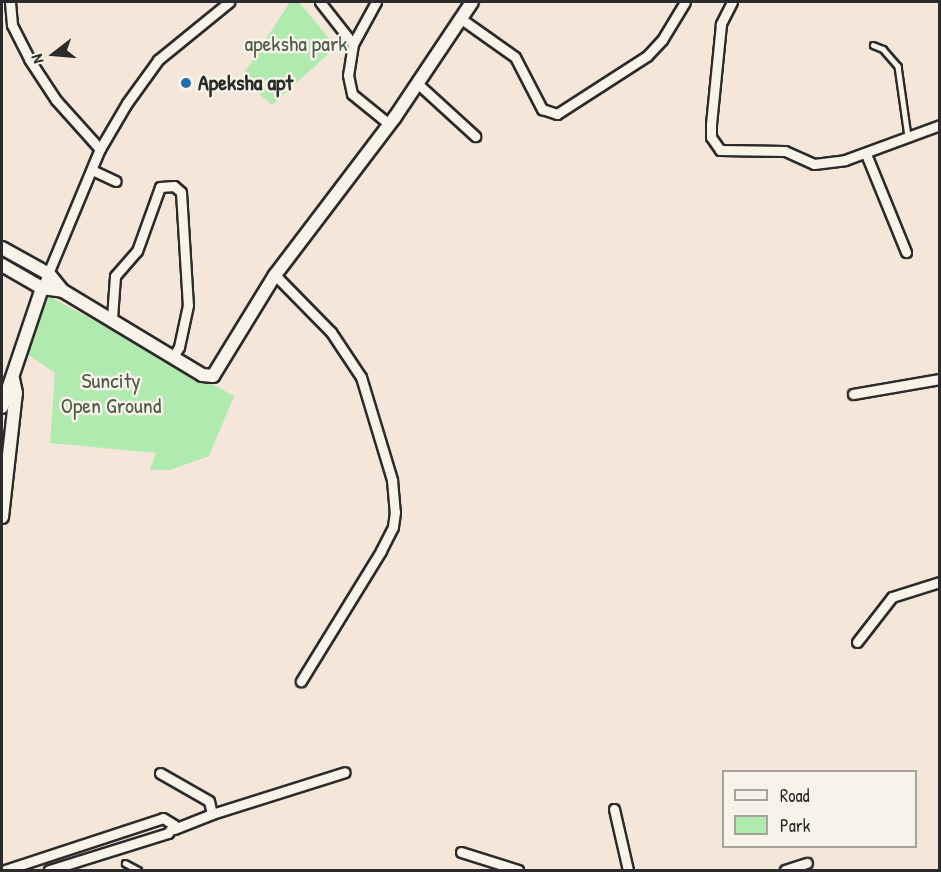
<!DOCTYPE html>
<style>
body{margin:0}
#map{position:relative;width:941px;height:872px;overflow:hidden;background:#f4e6d9;font-family:"Patrick Hand",sans-serif}
div>[style]{position:absolute}
.green>*{inset:0;background:#b0eaaf}
.roads{filter:drop-shadow(2px 0 #2b2b2b) drop-shadow(-2px 0 #2b2b2b) drop-shadow(0 2px #2b2b2b) drop-shadow(0 -2px #2b2b2b)}
.lane>*{height:4.5px;margin:-2.25px;padding:0 2.25px;transform-origin:2.25px;border-radius:2.25px;background:#f7f3e8}
.street>*{height:9px;margin:-4.5px;padding:0 4.5px;transform-origin:4.5px;border-radius:4.5px;background:#f7f3e8}
.secondary>*{height:12px;margin:-6px;padding:0 6px;transform-origin:6px;border-radius:6px;background:#f7f3e8}
.dots>*{width:16px;height:16px;translate:-50% -50%;box-sizing:border-box;border:3px solid #f7f3e8;border-radius:50%}
span{translate:-50% -50%;white-space:nowrap;text-align:center;line-height:1.15;-webkit-text-stroke:5px #f7f3e8;paint-order:stroke}
.park-label{font-size:22px;color:#4c5b4c}
.poi-label{font-size:22px;color:#2b2b2b;font-weight:700}
.left{translate:0 -50%;text-align:left}
.frame{position:absolute;inset:0;border:3px solid #2b2b2b;pointer-events:none}
.legend{position:absolute;left:722px;top:770px;width:195px;height:78px;box-sizing:border-box;background:#f7f3e8;border:2px solid #a5a39c;margin:0;padding:8px 10px;list-style:none;font-size:18px;color:#2b2b2b}
.legend li{display:flex;align-items:center;gap:12px;height:30px}
.legend b{width:30px;border:2px solid #a5a39c}
.north{position:absolute;left:24px;top:24px;width:60px;height:60px;-webkit-text-stroke:4px #f7f3e8;paint-order:stroke;rotate:254deg;font-size:16px;font-weight:700;line-height:24px;text-align:center;color:#2b2b2b}
.north::after{content:'';display:block;margin:auto;width:21px;height:27px;background:#2b2b2b;clip-path:polygon(50% 0,100% 100%,50% 72%,0 100%)}
</style>
<div id="map">
<div class="green">
<div style="clip-path:polygon(290px 2px,299px 2px,336px 47px,272px 105px,241px 78px)"></div>
<div style="clip-path:polygon(43px 293px,234px 396px,209px 456px,170px 470px,150px 470px,156px 453px,50px 443px,55px 373px,27px 354px)"></div>
</div>
<div class="roads">
<div class="lane">
<div style="left:873px;top:45px;width:11px;rotate:22deg"></div>
<div style="left:883px;top:49px;width:23px;rotate:49deg"></div>
<div style="left:898px;top:66px;width:71px;rotate:81.9deg"></div>
<div style="left:125px;top:863px;width:15px;rotate:28deg"></div>
</div>
<div class="street">
<div style="left:10px;top:2px;width:23px;rotate:85deg"></div>
<div style="left:12px;top:25px;width:38px;rotate:63deg"></div>
<div style="left:29px;top:59px;width:49px;rotate:56.6deg"></div>
<div style="left:56px;top:100px;width:66px;rotate:48.1deg"></div>
<div style="left:320px;top:2px;width:53px;rotate:51.8deg"></div>
<div style="left:353px;top:44px;width:48px;rotate:-61.3deg"></div>
<div style="left:732px;top:2px;width:25px;rotate:117deg"></div>
<div style="left:721px;top:24px;width:101px;rotate:95.7deg"></div>
<div style="left:711px;top:125px;width:12px;rotate:90deg"></div>
<div style="left:711px;top:137px;width:16px;rotate:55deg"></div>
<div style="left:720px;top:150px;width:65px;rotate:0.9deg"></div>
<div style="left:785px;top:151px;width:32px;rotate:24deg"></div>
<div style="left:814px;top:164px;width:31px;rotate:-7deg"></div>
<div style="left:845px;top:160px;width:101px;rotate:-20.2deg"></div>
<div style="left:460px;top:18px;width:67px;rotate:35.3deg"></div>
<div style="left:515px;top:57px;width:59px;rotate:62.6deg"></div>
<div style="left:542px;top:109px;width:16px;rotate:18deg"></div>
<div style="left:557px;top:114px;width:107px;rotate:-32.8deg"></div>
<div style="left:647px;top:56px;width:22px;rotate:-47deg"></div>
<div style="left:662px;top:40px;width:44px;rotate:-58.8deg"></div>
<div style="left:353px;top:44px;width:31px;rotate:99deg"></div>
<div style="left:348px;top:75px;width:19px;rotate:78deg"></div>
<div style="left:352px;top:94px;width:48px;rotate:39deg"></div>
<div style="left:417px;top:83px;width:79px;rotate:42.4deg"></div>
<div style="left:866px;top:154px;width:106px;rotate:67.8deg"></div>
<div style="left:92px;top:170px;width:26px;rotate:25deg"></div>
<div style="left:275px;top:275px;width:80px;rotate:45.5deg"></div>
<div style="left:331px;top:332px;width:54px;rotate:56.3deg"></div>
<div style="left:361px;top:377px;width:108px;rotate:73.2deg"></div>
<div style="left:392px;top:480px;width:32px;rotate:85deg"></div>
<div style="left:395px;top:512px;width:15px;rotate:98deg"></div>
<div style="left:393px;top:527px;width:27px;rotate:117deg"></div>
<div style="left:381px;top:551px;width:153px;rotate:121.6deg"></div>
<div style="left:42px;top:288px;width:151px;rotate:-67.4deg"></div>
<div style="left:100px;top:149px;width:53px;rotate:-59.6deg"></div>
<div style="left:127px;top:103px;width:53px;rotate:-54.2deg"></div>
<div style="left:158px;top:60px;width:92px;rotate:-39.2deg"></div>
<div style="left:112px;top:318px;width:42px;rotate:-85.9deg"></div>
<div style="left:115px;top:276px;width:33px;rotate:-49deg"></div>
<div style="left:137px;top:251px;width:68px;rotate:-70.2deg"></div>
<div style="left:160px;top:187px;width:14px;rotate:-4deg"></div>
<div style="left:174px;top:186px;width:9px;rotate:41deg"></div>
<div style="left:181px;top:192px;width:113px;rotate:86.5deg"></div>
<div style="left:188px;top:305px;width:43px;rotate:102.1deg"></div>
<div style="left:179px;top:347px;width:12px;rotate:121deg"></div>
<div style="left:853px;top:394px;width:88px;rotate:-9.8deg"></div>
<div style="left:857px;top:642px;width:57px;rotate:-52.1deg"></div>
<div style="left:892px;top:597px;width:50px;rotate:-17.4deg"></div>
<div style="left:160px;top:773px;width:56px;rotate:29.7deg"></div>
<div style="left:209px;top:801px;width:13px;rotate:77deg"></div>
<div style="left:212px;top:814px;width:139px;rotate:-17.5deg"></div>
<div style="left:614px;top:809px;width:63px;rotate:77.1deg"></div>
<div style="left:174px;top:829px;width:41px;rotate:-21.5deg"></div>
<div style="left:461px;top:852px;width:60px;rotate:17.5deg"></div>
<div style="left:5px;top:870px;width:166px;rotate:-18.2deg"></div>
<div style="left:163px;top:818px;width:13px;rotate:32deg"></div>
<div style="left:174px;top:825px;width:10px;rotate:127deg"></div>
<div style="left:168px;top:833px;width:125px;rotate:162.7deg"></div>
<div style="left:785px;top:870px;width:23px;rotate:-18deg"></div>
</div>
<div class="secondary">
<div style="left:2px;top:248px;width:54px;rotate:29deg"></div>
<div style="left:49px;top:274px;width:22px;rotate:51deg"></div>
<div style="left:2px;top:265px;width:46px;rotate:29.9deg"></div>
<div style="left:42px;top:288px;width:21px;rotate:8deg"></div>
<div style="left:63px;top:291px;width:162px;rotate:31.1deg"></div>
<div style="left:202px;top:375px;width:11px;rotate:5deg"></div>
<div style="left:213px;top:376px;width:119px;rotate:-58.5deg"></div>
<div style="left:275px;top:275px;width:198px;rotate:-52.8deg"></div>
<div style="left:395px;top:117px;width:138px;rotate:-56.2deg"></div>
<div style="left:2px;top:407px;width:126px;rotate:-71.4deg"></div>
<div style="left:2px;top:517px;width:125px;rotate:-83.6deg"></div>
<div style="left:16px;top:393px;width:14px;rotate:-102deg"></div>
</div>
</div>
<div class="dots">
<div style="left:186px;top:83px;background:#1f6fb2"></div>
</div>
<div class="park-label">
<span style="left:296px;top:44px">apeksha park</span>
<span style="left:111px;top:393px">Suncity<br>Open Ground</span>
</div>
<div class="poi-label">
<span class="left" style="left:198px;top:83px">Apeksha apt</span>
</div>
<div class="frame"></div>
<ul class="legend">
<li><b style="height:8px;background:#f7f3e8"></b>Road</li>
<li><b style="height:16px;background:#b0eaaf"></b>Park</li>
</ul>
<div class="north">N</div>
</div>
